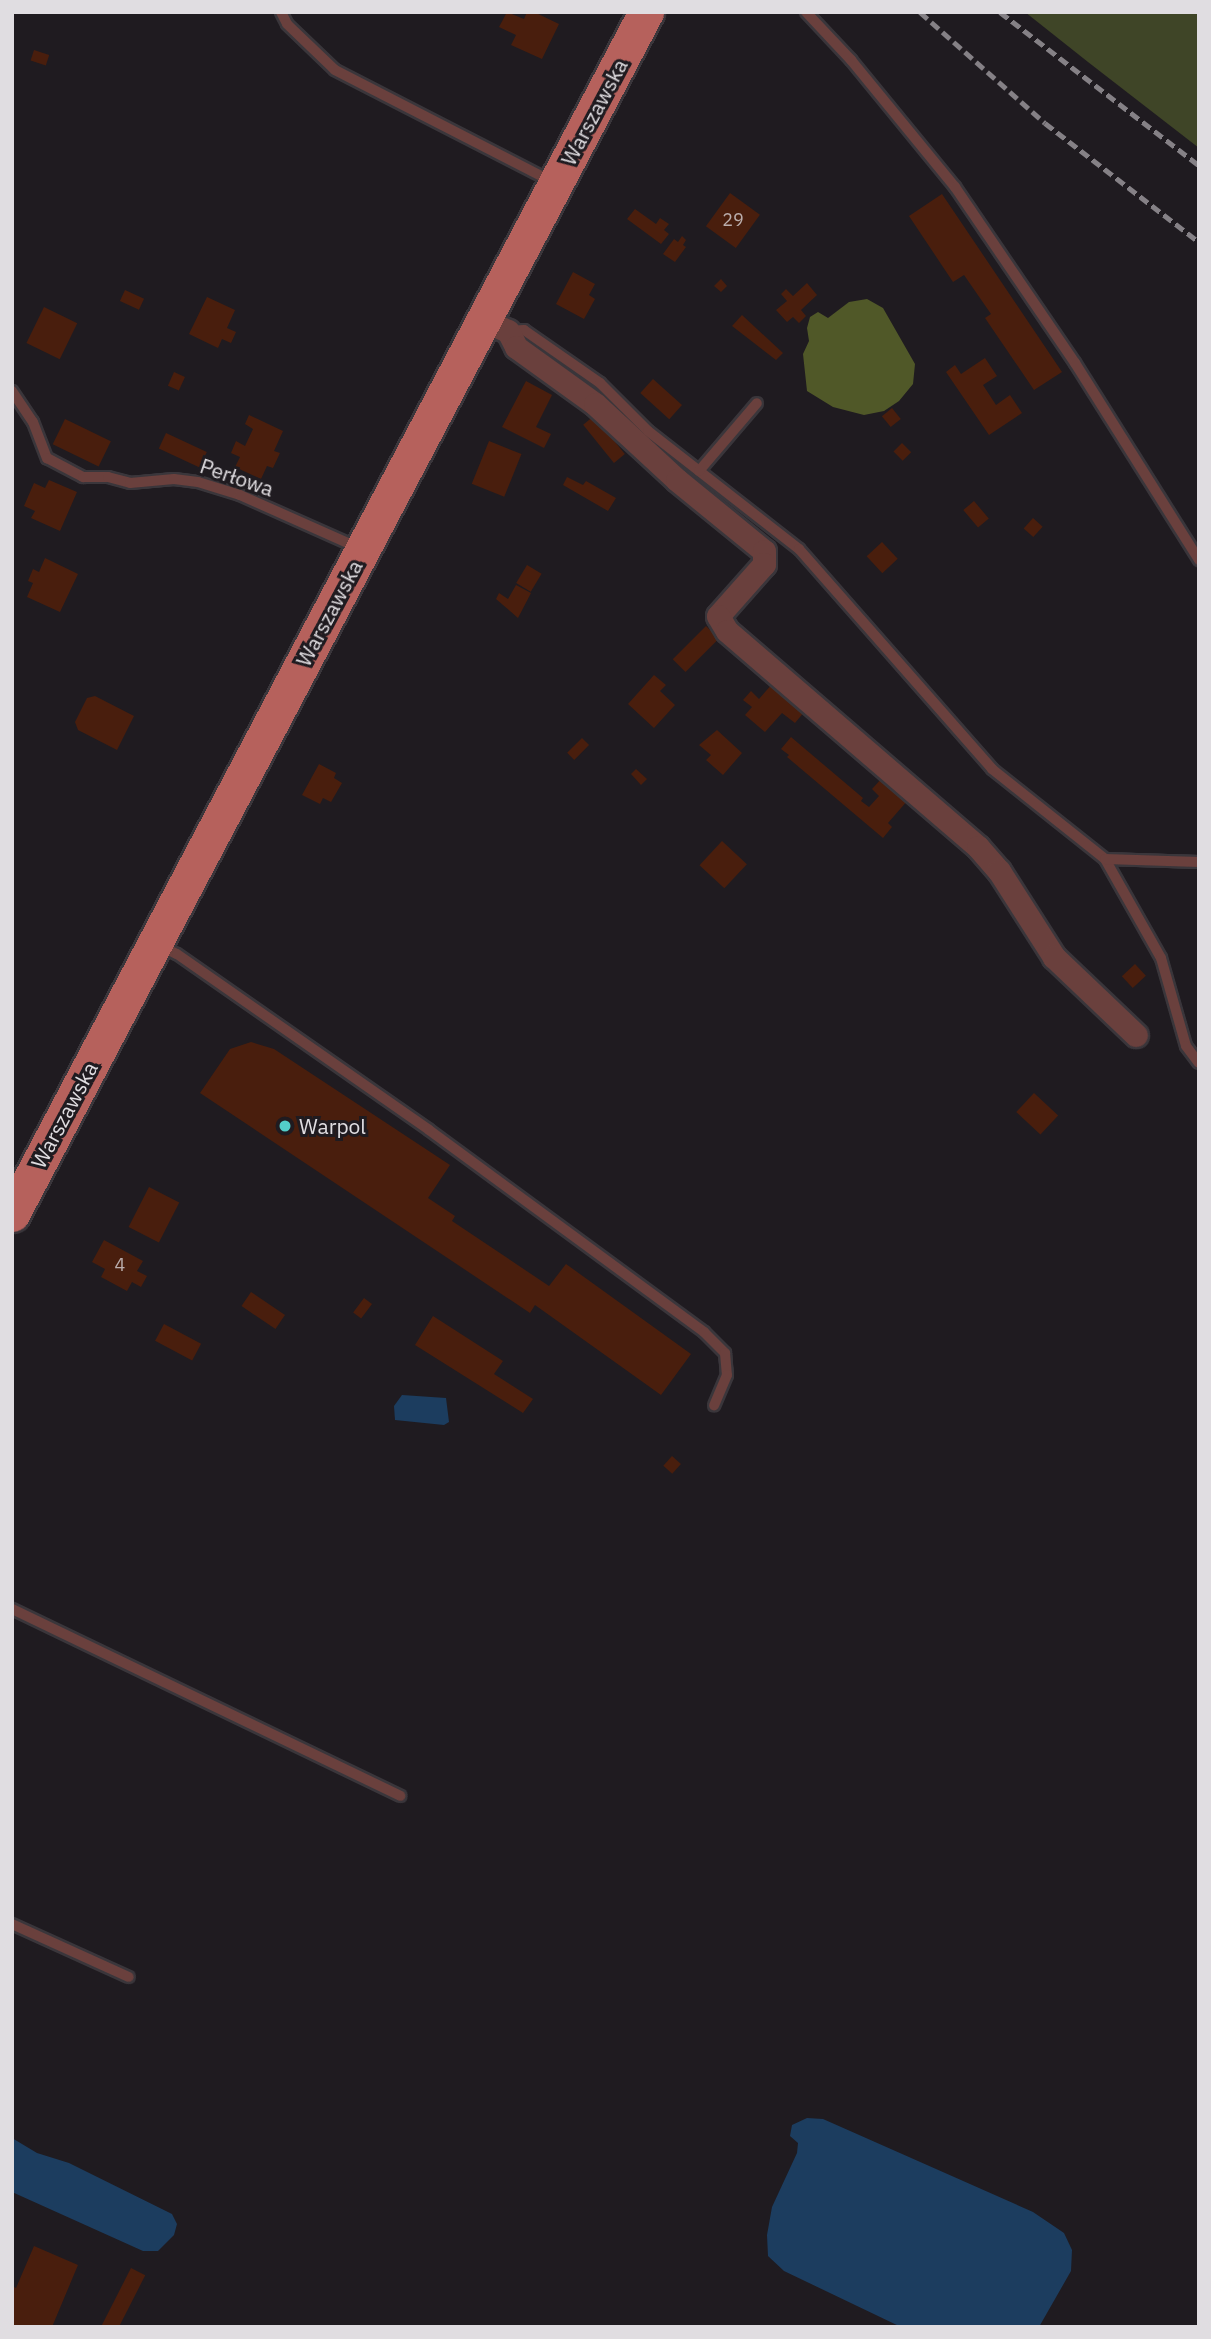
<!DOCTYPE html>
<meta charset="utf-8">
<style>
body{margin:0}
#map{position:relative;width:1211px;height:2339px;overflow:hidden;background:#1f1b20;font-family:"IBM Plex Sans",sans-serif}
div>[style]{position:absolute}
.green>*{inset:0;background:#3f4527}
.forest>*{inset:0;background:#505828}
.water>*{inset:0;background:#1c3d5f}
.building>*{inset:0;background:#491e0d;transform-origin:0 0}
.roads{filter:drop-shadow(2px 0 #3a363b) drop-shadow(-2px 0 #3a363b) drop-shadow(0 2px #3a363b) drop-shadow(0 -2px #3a363b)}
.service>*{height:10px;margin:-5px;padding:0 5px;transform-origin:5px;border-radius:5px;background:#6a403d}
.minor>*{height:23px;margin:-11.5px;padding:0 11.5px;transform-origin:11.5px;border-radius:11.5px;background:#6a403d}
.primary>*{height:35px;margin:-17.5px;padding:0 17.5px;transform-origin:17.5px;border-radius:17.5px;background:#b6615c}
.rail>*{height:5px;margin-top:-2.5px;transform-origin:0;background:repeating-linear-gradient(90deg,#858186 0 10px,transparent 0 15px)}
.dots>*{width:19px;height:19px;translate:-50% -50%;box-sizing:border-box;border:4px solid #1f1b20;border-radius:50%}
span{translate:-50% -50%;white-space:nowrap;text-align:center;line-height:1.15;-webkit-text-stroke:6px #1f1b20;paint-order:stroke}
.number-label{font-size:18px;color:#baadac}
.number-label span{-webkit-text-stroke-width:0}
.street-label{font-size:21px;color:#e0dde1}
.poi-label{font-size:21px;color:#e0dde1}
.left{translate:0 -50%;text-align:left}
.frame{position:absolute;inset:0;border:14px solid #e0dde1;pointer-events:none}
</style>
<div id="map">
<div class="green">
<div style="clip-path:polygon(1025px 12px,1199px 12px,1199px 148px,1088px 62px)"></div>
</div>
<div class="forest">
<div style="clip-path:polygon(867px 299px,883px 308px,915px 364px,913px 384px,899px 401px,884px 411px,864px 415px,833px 407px,807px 391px,803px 354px,809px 341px,807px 328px,810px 317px,818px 312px,828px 318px,849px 302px)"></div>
</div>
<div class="water">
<div style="clip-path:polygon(402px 1395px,446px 1398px,449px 1422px,444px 1425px,395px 1420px,394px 1406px)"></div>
<div style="clip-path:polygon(807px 2118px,823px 2119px,1033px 2212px,1064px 2233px,1072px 2250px,1071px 2271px,1039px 2327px,901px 2327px,784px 2271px,768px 2256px,767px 2235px,772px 2207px,797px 2153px,798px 2143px,790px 2136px,792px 2125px)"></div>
<div style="clip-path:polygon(12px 2138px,37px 2153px,69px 2163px,172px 2214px,177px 2224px,174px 2235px,158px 2251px,143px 2251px,12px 2192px)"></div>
</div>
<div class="building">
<div style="clip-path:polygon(507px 12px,524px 19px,527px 12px,534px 12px,559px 24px,542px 59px,511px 45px,516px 35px,499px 27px)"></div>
<div style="left:34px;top:50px;width:16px;height:11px;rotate:18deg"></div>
<div style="left:730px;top:193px;width:37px;height:41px;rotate:36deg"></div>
<div style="clip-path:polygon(942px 194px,1062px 372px,1034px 390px,985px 318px,991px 314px,964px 275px,953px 282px,909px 216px)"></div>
<div style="clip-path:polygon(635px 209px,656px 224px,660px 218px,669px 224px,664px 230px,669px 234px,661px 244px,627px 219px)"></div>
<div style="clip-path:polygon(682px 236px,686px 240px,683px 245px,686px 247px,675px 262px,663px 254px,674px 239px,678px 242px)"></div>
<div style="clip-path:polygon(573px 272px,595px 284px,589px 295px,595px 299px,584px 319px,556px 304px)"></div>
<div style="clip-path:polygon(721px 279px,727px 286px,721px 292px,714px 286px)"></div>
<div style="clip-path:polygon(807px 283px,817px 295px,801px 310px,806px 316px,799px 323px,793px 317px,787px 322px,776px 310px,787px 301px,781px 294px,786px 289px,793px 296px)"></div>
<div style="left:125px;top:290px;width:21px;height:12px;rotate:25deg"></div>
<div style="clip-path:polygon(207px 297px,235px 310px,227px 328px,236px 332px,231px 343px,222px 339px,218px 348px,189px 334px)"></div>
<div style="left:44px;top:307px;width:37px;height:40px;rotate:26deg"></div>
<div style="clip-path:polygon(742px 315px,783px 353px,776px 360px,732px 326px)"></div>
<div style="clip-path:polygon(985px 358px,997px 376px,983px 385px,996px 405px,1010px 395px,1022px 413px,989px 435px,946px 372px,955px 365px,961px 374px)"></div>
<div style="left:174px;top:372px;width:12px;height:15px;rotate:24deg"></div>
<div style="left:653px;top:379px;width:39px;height:19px;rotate:42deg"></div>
<div style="clip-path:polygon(526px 381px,552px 395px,536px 427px,551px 434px,544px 448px,502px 427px)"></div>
<div style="left:892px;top:408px;width:14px;height:13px;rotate:51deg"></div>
<div style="clip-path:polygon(249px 415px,283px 431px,274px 451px,280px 453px,273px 468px,267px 466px,261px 479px,235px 467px,240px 457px,231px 453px,236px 441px,245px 446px,253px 429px,245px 424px)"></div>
<div style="left:594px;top:416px;width:49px;height:14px;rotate:51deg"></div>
<div style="left:65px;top:419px;width:51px;height:28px;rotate:26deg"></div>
<div style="left:166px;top:433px;width:45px;height:17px;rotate:25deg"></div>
<div style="left:489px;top:441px;width:35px;height:46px;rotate:22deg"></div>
<div style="left:902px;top:443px;width:13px;height:12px;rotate:45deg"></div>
<div style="clip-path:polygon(567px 477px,583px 485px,586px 481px,616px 498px,608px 511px,563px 485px)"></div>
<div style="clip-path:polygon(49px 480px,77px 492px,60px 531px,31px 518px,35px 511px,24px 506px,34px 483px,45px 488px)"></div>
<div style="left:974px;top:501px;width:23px;height:14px;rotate:50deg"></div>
<div style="left:1033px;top:518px;width:13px;height:14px;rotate:42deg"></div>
<div style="left:882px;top:542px;width:23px;height:21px;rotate:47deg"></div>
<div style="clip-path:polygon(45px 558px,78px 574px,60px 612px,27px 597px,33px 583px,28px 581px,33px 569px,39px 572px)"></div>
<div style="left:527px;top:565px;width:17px;height:21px;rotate:31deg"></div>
<div style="clip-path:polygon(516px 585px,531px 593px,518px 618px,496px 599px,499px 593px,508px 599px)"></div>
<div style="left:706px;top:626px;width:18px;height:47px;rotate:45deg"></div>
<div style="clip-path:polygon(654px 675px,666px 685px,660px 691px,675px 705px,654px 728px,628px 704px)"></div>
<div style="clip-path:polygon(773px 683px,805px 711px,795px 723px,782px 713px,765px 732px,745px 715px,752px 707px,743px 700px,751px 691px,759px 699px)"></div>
<div style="clip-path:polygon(95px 696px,134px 716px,117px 750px,78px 730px,75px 722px,87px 698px)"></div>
<div style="clip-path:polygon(717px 730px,742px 753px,723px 775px,706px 760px,711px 755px,699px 745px)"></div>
<div style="clip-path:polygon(791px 737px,863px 798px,861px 801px,869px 807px,879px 796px,872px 789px,882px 778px,908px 800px,888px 823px,892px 827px,883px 838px,787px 757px,789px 755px,781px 749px)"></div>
<div style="left:582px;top:738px;width:10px;height:21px;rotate:45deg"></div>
<div style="clip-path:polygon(319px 764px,336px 773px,334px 778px,342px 783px,331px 802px,323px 798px,320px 804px,302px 795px)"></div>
<div style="clip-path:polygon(636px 769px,647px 779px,641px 785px,631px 774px)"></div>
<div style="left:722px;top:841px;width:34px;height:33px;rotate:43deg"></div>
<div style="left:1135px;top:964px;width:16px;height:18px;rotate:47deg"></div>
<div style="clip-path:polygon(251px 1042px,274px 1049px,450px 1165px,428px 1198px,455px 1216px,452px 1221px,549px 1286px,566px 1264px,691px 1354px,661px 1395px,535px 1305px,530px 1313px,200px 1093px,230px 1049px)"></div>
<div style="left:1034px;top:1093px;width:33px;height:26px;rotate:43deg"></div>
<div style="left:149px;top:1187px;width:34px;height:45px;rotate:27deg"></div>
<div style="clip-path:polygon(104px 1240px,143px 1261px,137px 1271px,147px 1276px,141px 1287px,132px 1282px,127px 1291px,101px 1277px,105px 1269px,92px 1262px)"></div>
<div style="left:251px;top:1292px;width:41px;height:17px;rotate:34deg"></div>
<div style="left:364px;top:1298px;width:10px;height:18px;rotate:37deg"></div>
<div style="clip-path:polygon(433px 1316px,503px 1361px,494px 1374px,533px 1399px,523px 1413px,415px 1345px)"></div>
<div style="left:164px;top:1324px;width:42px;height:19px;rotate:28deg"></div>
<div style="left:672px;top:1456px;width:12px;height:13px;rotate:42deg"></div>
<div style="clip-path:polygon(34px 2246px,78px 2265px,52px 2327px,12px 2327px,12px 2286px,16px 2288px)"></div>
<div style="left:131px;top:2268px;width:16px;height:64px;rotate:27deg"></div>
</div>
<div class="roads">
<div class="service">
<div style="left:281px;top:12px;width:13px;rotate:63deg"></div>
<div style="left:287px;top:24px;width:66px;rotate:43.8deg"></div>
<div style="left:335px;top:70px;width:243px;rotate:27.2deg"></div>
<div style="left:806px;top:12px;width:66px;rotate:46.8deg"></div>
<div style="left:851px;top:60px;width:164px;rotate:50.7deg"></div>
<div style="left:955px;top:187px;width:213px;rotate:55.7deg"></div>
<div style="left:1075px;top:363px;width:233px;rotate:57.8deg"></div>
<div style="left:508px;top:331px;width:16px;rotate:-4deg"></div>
<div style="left:524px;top:330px;width:93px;rotate:34.9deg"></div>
<div style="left:600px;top:383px;width:68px;rotate:45deg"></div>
<div style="left:648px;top:431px;width:192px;rotate:38deg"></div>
<div style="left:799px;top:549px;width:293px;rotate:48.7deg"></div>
<div style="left:992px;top:769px;width:144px;rotate:38.5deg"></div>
<div style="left:1105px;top:859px;width:114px;rotate:60.5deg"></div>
<div style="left:1161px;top:958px;width:91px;rotate:74.1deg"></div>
<div style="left:1186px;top:1046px;width:21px;rotate:53deg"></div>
<div style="left:12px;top:391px;width:37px;rotate:56deg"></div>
<div style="left:33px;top:422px;width:39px;rotate:69deg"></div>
<div style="left:47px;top:458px;width:41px;rotate:27.8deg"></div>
<div style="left:83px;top:477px;width:25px"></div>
<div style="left:108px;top:477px;width:23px;rotate:15deg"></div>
<div style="left:130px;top:483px;width:44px;rotate:-5.2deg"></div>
<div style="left:174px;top:479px;width:24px;rotate:7deg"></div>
<div style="left:198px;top:482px;width:44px;rotate:17.2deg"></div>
<div style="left:240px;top:495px;width:128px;rotate:24deg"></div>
<div style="left:699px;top:471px;width:89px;rotate:-49.5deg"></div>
<div style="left:1105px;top:859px;width:94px;rotate:1.8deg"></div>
<div style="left:157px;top:944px;width:22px;rotate:27deg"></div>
<div style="left:177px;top:954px;width:307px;rotate:34.9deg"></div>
<div style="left:429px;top:1130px;width:341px;rotate:36.3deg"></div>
<div style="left:704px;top:1332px;width:30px;rotate:45deg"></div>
<div style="left:725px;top:1353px;width:22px;rotate:85deg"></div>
<div style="left:727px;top:1375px;width:33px;rotate:113deg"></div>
<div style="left:12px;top:1609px;width:431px;rotate:25.7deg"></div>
<div style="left:12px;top:1924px;width:128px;rotate:24.4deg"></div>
</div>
<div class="minor">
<div style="left:484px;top:320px;width:26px;rotate:25deg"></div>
<div style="left:508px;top:331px;width:18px;rotate:63deg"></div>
<div style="left:516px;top:347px;width:97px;rotate:35.8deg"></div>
<div style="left:595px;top:404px;width:112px;rotate:42.8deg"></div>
<div style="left:677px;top:480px;width:112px;rotate:39.2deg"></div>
<div style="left:764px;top:551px;width:13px;rotate:90deg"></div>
<div style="left:764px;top:564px;width:69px;rotate:131.5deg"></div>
<div style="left:718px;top:616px;width:17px;rotate:59deg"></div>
<div style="left:727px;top:631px;width:331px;rotate:40.7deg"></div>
<div style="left:978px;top:847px;width:32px;rotate:49deg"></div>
<div style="left:999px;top:871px;width:102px;rotate:57.4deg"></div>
<div style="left:1054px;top:957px;width:113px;rotate:43.6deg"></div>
</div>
<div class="primary">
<div style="left:12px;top:1214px;width:1359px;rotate:-62.19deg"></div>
</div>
</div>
<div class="rail">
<div style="left:920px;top:12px;width:167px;rotate:41.6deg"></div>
<div style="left:1045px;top:123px;width:195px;rotate:37.7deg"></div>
<div style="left:1000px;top:12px;width:251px;rotate:37.6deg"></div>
</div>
<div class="dots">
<div style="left:285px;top:1126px;background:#53cdc9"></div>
</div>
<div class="number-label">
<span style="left:733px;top:220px">29</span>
<span style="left:120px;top:1265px">4</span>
</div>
<div class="street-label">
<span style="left:594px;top:112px;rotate:-62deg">Warszawska</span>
<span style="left:237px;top:477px;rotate:19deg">Perłowa</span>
<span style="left:329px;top:613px;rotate:-62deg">Warszawska</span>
<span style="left:64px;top:1115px;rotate:-62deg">Warszawska</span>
</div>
<div class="poi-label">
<span class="left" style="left:299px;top:1126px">Warpol</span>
</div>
<div class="frame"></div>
</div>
